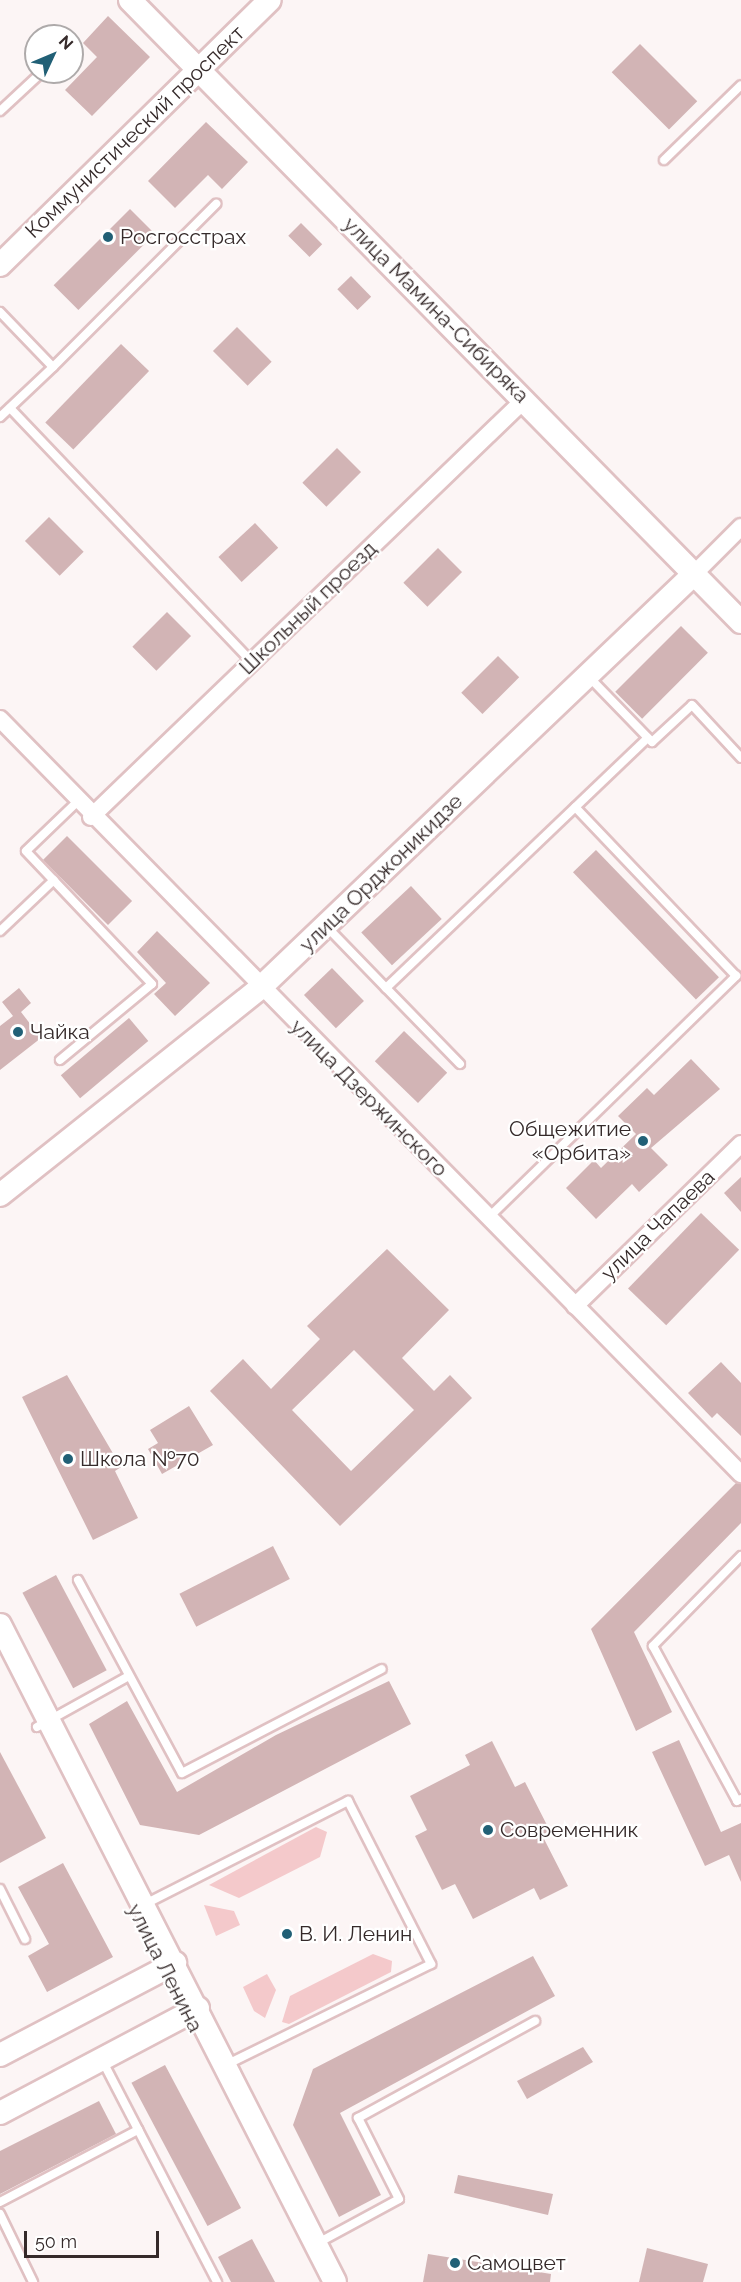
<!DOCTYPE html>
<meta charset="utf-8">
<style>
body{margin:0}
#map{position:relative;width:741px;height:2282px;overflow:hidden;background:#fcf5f5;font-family:Raleway,sans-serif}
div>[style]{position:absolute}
.green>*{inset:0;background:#f4c9cb}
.building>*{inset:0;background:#d2b4b5;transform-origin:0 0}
.roads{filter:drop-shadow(2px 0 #e0c1c3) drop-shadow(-2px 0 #e0c1c3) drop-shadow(0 2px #e0c1c3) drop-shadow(0 -2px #e0c1c3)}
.lane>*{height:8px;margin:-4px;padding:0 4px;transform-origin:4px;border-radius:4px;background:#fff}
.street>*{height:16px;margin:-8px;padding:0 8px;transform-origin:8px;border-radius:8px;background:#fff}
.secondary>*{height:22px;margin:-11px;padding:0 11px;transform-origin:11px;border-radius:11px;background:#fff}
.dots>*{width:16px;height:16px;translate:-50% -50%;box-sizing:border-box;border:3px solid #fff;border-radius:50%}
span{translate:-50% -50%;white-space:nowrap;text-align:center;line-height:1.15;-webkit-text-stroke:4.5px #fff;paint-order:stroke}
.street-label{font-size:21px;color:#352a2a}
.poi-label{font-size:21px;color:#352a2a}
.left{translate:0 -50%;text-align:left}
.right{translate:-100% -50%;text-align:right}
.north{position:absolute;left:24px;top:24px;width:60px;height:60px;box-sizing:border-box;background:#fff;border:2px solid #aeaaaa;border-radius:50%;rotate:46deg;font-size:16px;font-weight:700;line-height:24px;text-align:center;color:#352a2a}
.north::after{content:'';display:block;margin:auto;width:21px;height:27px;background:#216076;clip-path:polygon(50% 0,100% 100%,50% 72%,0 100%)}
.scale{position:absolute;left:24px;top:2231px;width:135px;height:27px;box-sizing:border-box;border:3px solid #352a2a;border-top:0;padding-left:8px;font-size:18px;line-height:21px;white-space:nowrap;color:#352a2a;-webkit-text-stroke:4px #fff;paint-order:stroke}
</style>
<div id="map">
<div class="green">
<div style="clip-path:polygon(316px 1827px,327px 1832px,320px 1857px,239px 1898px,209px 1885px)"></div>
<div style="clip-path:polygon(204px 1905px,234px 1911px,240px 1925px,216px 1936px)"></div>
<div style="clip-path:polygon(373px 1954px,392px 1961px,391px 1972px,289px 2024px,282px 2022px,290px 1996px)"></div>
<div style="clip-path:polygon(267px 1974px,276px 1990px,265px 2018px,254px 2011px,243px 1987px)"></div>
</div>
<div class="building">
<div style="clip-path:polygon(108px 16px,150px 57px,92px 116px,65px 90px,97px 57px,83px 43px)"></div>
<div style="left:640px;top:44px;width:81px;height:40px;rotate:45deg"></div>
<div style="clip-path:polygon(206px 122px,248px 162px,222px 189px,208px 175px,175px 208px,148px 181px)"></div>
<div style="left:130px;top:209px;width:35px;height:108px;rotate:45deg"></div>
<div style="left:301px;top:223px;width:30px;height:18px;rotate:45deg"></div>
<div style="left:351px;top:276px;width:29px;height:19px;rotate:46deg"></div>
<div style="left:237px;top:327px;width:49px;height:34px;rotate:45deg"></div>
<div style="left:121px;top:344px;width:39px;height:109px;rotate:44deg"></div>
<div style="left:337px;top:448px;width:34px;height:49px;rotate:45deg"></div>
<div style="left:49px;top:517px;width:49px;height:34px;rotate:45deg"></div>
<div style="left:255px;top:523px;width:34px;height:50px;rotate:47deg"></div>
<div style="left:438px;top:548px;width:34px;height:49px;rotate:45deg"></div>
<div style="left:167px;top:612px;width:34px;height:49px;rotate:45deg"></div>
<div style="left:681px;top:626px;width:38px;height:93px;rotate:45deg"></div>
<div style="left:498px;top:656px;width:30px;height:52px;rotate:45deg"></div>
<div style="left:67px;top:836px;width:92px;height:34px;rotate:45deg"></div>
<div style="left:596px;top:850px;width:177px;height:32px;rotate:46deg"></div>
<div style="left:411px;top:886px;width:45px;height:68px;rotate:47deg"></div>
<div style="clip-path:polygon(157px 931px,210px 983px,175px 1016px,154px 994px,166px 983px,137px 952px)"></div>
<div style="left:332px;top:968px;width:46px;height:39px;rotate:46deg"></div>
<div style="clip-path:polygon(19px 988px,31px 1003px,21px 1012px,41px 1038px,0 1070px,0 1026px,13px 1016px,2px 1002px)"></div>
<div style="left:129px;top:1018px;width:30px;height:89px;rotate:50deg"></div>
<div style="left:404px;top:1031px;width:60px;height:42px;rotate:44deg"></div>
<div style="clip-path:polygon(691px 1059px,720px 1089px,651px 1148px,668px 1165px,639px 1192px,632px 1184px,596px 1219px,566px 1188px,594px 1160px,601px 1168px,636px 1134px,618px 1116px,647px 1088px,654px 1095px)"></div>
<div style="clip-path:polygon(741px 1177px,741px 1212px,724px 1193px)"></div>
<div style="left:701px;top:1213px;width:53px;height:105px;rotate:44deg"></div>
<div style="clip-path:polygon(evenodd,387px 1249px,449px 1310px,402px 1358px,434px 1391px,450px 1375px,472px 1398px,340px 1526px,210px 1391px,243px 1359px,271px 1389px,320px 1339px,307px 1326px,387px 1249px,354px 1350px,414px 1410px,351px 1471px,292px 1410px,354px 1350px)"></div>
<div style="clip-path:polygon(721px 1362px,741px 1383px,741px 1436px,717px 1413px,712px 1418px,688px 1393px)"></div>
<div style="clip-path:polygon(67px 1375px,121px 1467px,115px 1471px,138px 1518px,93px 1540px,22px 1397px)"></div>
<div style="clip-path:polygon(189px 1406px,213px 1445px,162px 1474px,148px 1449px,158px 1443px,150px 1430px)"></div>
<div style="clip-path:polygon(736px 1483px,741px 1484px,741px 1523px,634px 1632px,672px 1712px,636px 1731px,591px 1629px)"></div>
<div style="left:273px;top:1546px;width:37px;height:105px;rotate:63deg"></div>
<div style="left:56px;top:1575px;width:108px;height:38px;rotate:62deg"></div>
<div style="clip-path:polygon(389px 1681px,411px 1724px,199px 1835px,140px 1825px,89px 1724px,127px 1701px,177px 1792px,276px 1735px)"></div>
<div style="clip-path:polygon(679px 1740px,721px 1832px,741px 1823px,741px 1882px,729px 1855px,705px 1866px,652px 1752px)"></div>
<div style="clip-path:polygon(492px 1741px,515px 1787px,525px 1782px,550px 1831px,542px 1835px,568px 1886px,540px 1900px,534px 1888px,473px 1919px,455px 1884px,442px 1890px,415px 1836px,427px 1830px,410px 1796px,470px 1765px,465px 1755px)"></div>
<div style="clip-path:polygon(0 1752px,46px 1838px,0 1863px)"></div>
<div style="clip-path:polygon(63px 1863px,113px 1957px,47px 1992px,28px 1956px,49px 1944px,18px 1887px)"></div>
<div style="clip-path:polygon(533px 1956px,555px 1996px,340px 2113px,381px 2195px,339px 2217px,293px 2125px,313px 2069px)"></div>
<div style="clip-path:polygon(583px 2047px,593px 2062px,527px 2099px,517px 2081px)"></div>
<div style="left:165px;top:2065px;width:162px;height:38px;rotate:62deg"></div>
<div style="clip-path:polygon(99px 2101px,116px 2134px,0 2194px,0 2151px)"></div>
<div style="clip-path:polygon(458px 2175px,553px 2194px,548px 2215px,454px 2193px)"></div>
<div style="clip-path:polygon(252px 2239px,275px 2282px,231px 2282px,218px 2257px)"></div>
<div style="clip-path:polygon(647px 2248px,708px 2264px,703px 2282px,639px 2282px)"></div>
<div style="clip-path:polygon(428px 2254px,551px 2274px,550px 2282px,423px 2282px)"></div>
</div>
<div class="roads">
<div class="lane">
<div style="left:0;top:111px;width:57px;rotate:-42.9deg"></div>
<div style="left:664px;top:160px;width:107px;rotate:-44.2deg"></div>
<div style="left:0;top:312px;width:76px;rotate:46.1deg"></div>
<div style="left:53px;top:367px;width:231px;rotate:-45deg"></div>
<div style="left:10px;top:408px;width:351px;rotate:46.4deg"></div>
<div style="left:0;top:417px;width:73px;rotate:-43.3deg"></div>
<div style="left:588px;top:676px;width:92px;rotate:45.9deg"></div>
<div style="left:652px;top:742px;width:54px;rotate:-42.8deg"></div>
<div style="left:692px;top:705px;width:72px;rotate:47.2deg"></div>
<div style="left:325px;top:925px;width:88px;rotate:45.9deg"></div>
<div style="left:0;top:931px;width:74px;rotate:-43.4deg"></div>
<div style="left:60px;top:1060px;width:119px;rotate:-39.6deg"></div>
<div style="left:152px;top:984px;width:183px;rotate:-133.5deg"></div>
<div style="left:26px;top:851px;width:71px;rotate:-43.9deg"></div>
<div style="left:460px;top:1064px;width:106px;rotate:-134.2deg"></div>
<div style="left:386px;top:988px;width:362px;rotate:-43.7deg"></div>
<div style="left:488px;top:1218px;width:347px;rotate:-44.3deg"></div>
<div style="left:736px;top:976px;width:233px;rotate:-133.6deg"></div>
<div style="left:741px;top:1556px;width:126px;rotate:134.4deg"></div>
<div style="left:653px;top:1646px;width:176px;rotate:61.5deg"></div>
<div style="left:737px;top:1801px;width:4px;rotate:-27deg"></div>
<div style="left:78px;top:1580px;width:219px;rotate:61.7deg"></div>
<div style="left:182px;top:1773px;width:225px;rotate:-27.5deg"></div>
<div style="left:37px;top:1727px;width:105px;rotate:-29deg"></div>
<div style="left:0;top:1889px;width:56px;rotate:63.4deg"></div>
<div style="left:143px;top:1905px;width:230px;rotate:-26.9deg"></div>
<div style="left:348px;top:1801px;width:183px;rotate:63deg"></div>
<div style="left:431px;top:1964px;width:229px;rotate:153.8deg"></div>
<div style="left:102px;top:2060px;width:250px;rotate:62.6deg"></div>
<div style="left:0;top:2202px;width:156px;rotate:-27.6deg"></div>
<div style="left:0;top:2214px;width:76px;rotate:64.1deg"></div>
<div style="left:316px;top:2244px;width:94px;rotate:-28.5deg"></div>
<div style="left:399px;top:2199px;width:91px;rotate:-116.8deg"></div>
<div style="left:358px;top:2118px;width:202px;rotate:-28.7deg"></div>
</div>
<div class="street">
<div style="left:695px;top:573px;width:65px;rotate:-45deg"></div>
<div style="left:0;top:719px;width:1058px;rotate:45.54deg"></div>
<div style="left:91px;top:817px;width:603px;rotate:-43.92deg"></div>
<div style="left:575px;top:1306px;width:232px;rotate:-44.3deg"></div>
</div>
<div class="secondary">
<div style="left:130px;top:0;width:872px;rotate:45.51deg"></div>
<div style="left:0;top:265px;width:378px;rotate:-44.5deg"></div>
<div style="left:0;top:1195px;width:331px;rotate:-38.5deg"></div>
<div style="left:259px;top:989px;width:603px;rotate:-43.66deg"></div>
<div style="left:0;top:1625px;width:737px;rotate:62.98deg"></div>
<div style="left:0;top:2055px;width:198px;rotate:-27.7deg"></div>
<div style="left:0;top:2113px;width:224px;rotate:-27.9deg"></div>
</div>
</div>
<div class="dots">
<div style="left:108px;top:237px;background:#216076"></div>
<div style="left:18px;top:1032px;background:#216076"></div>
<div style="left:643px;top:1141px;background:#216076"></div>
<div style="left:68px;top:1459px;background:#216076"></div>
<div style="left:488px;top:1830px;background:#216076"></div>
<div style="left:287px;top:1934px;background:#216076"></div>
<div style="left:455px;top:2263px;background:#216076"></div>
</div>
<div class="street-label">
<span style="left:135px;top:132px;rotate:-44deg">Коммунистический проспект</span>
<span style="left:436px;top:310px;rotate:45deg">улица Мамина-Сибиряка</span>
<span style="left:308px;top:608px;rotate:-44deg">Школьный проезд</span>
<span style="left:381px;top:873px;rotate:-44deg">улица Орджоникидзе</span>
<span style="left:369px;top:1098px;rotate:45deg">улица Дзержинского</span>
<span style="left:658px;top:1225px;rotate:-44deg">улица Чапаева</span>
<span style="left:165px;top:1968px;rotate:63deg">улица Ленина</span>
</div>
<div class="poi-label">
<span class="left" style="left:120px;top:237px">Росгосстрах</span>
<span class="left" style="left:30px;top:1032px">Чайка</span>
<span class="right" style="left:631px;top:1141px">Общежитие<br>«Орбита»</span>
<span class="left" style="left:80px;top:1459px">Школа №70</span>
<span class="left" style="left:500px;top:1830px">Современник</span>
<span class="left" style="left:299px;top:1934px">В. И. Ленин</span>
<span class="left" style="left:467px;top:2263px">Самоцвет</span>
</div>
<div class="north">N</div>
<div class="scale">50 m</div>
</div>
